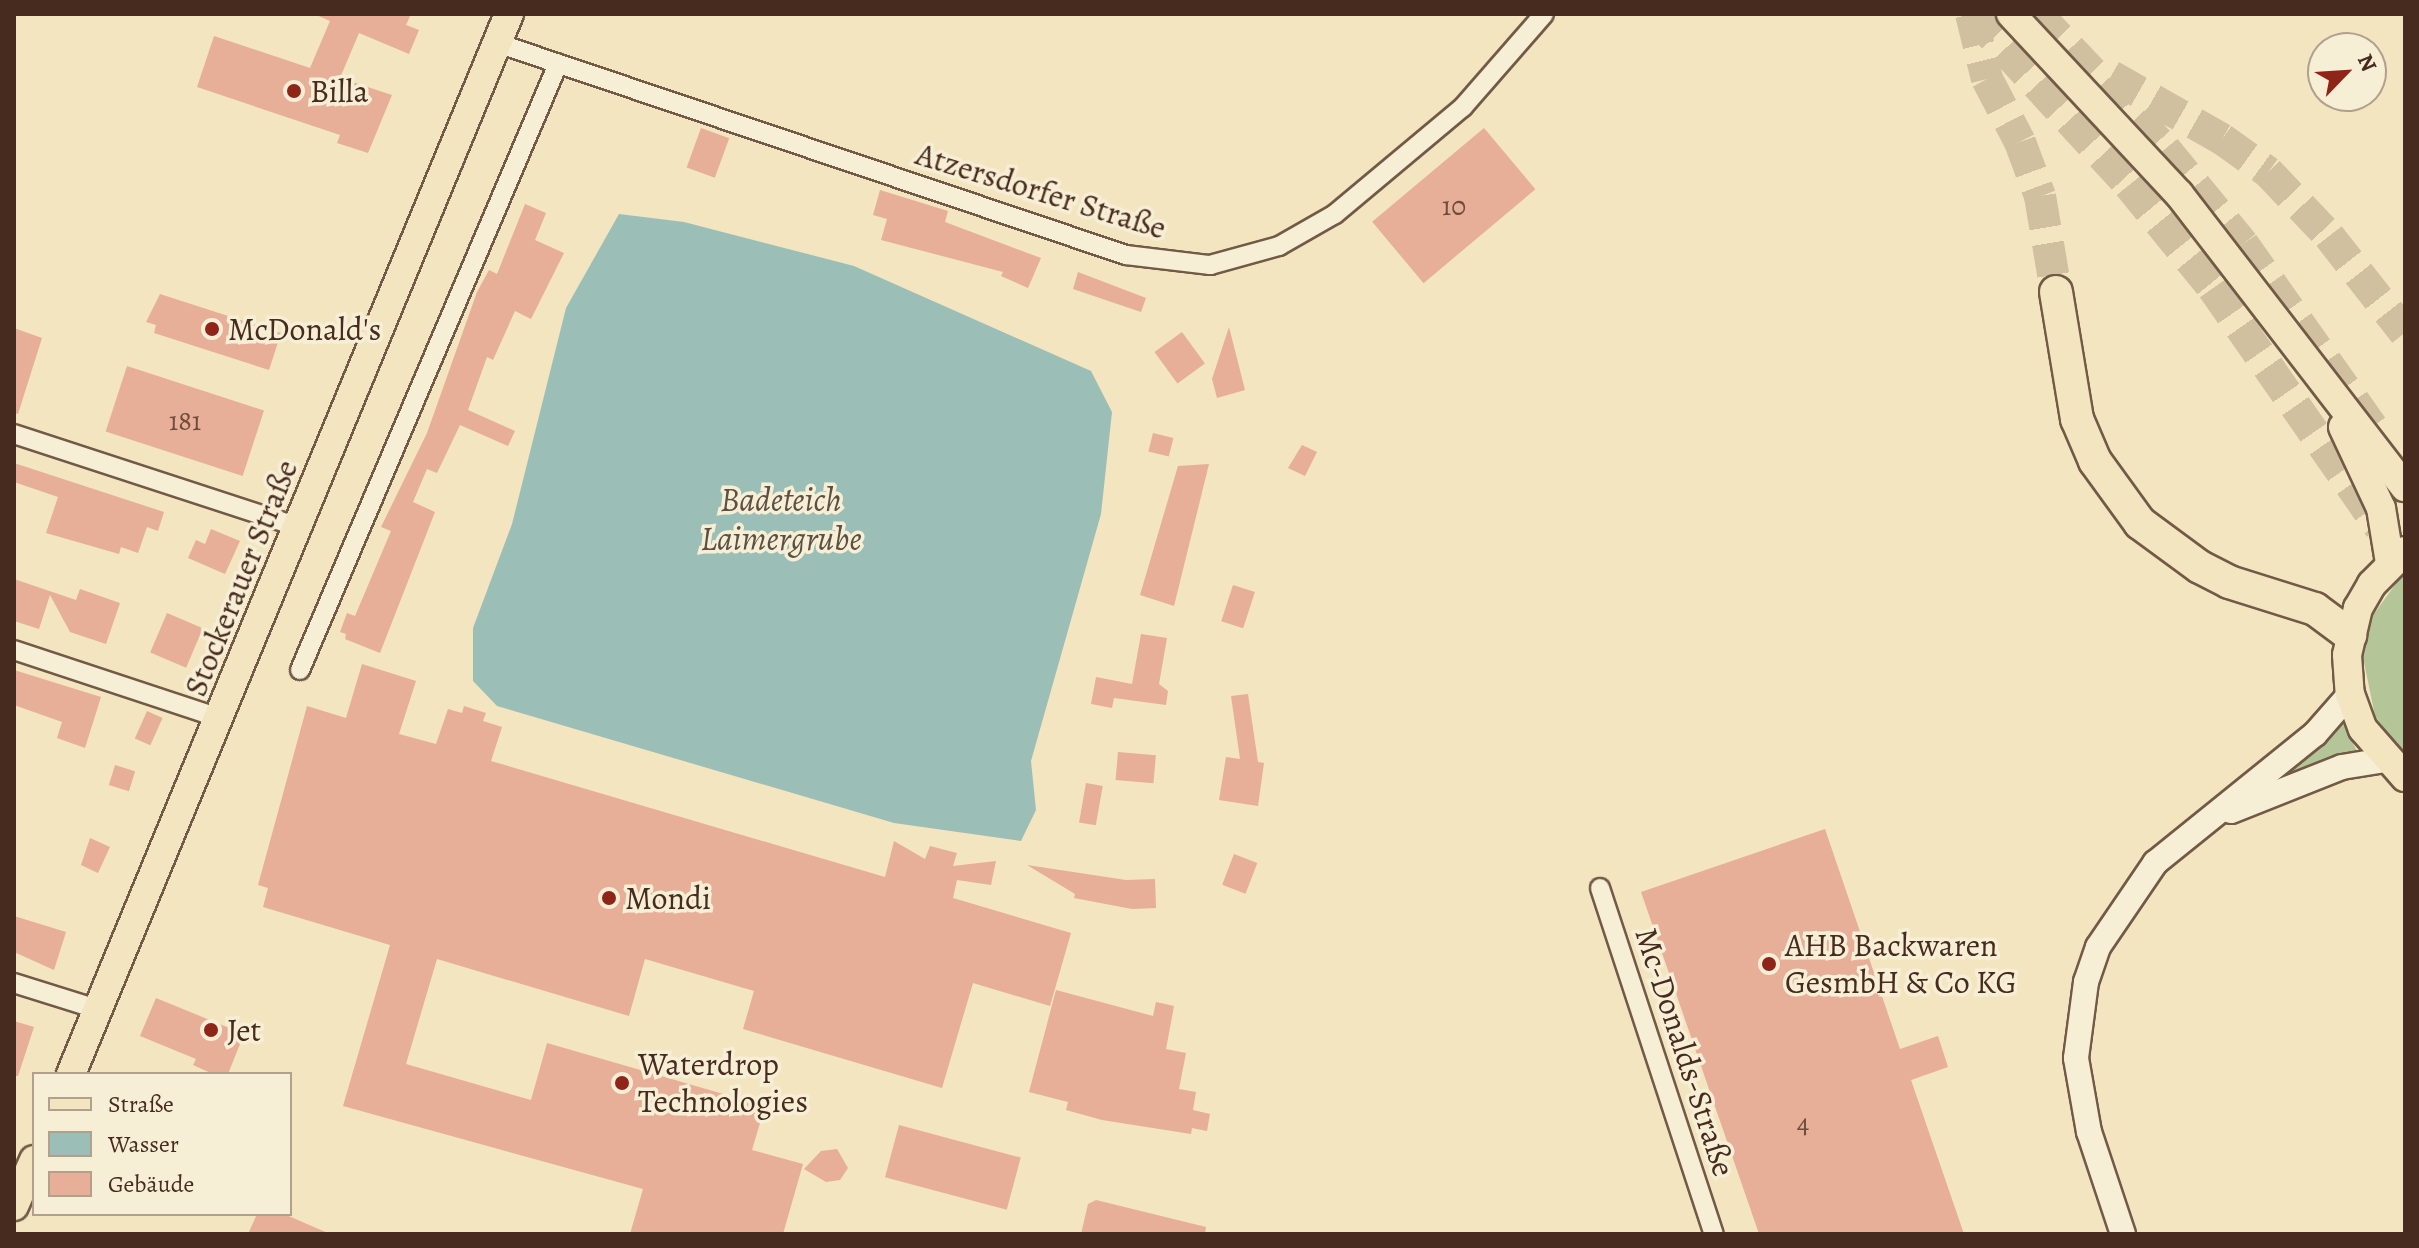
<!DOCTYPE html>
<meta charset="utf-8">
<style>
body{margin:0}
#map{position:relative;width:2419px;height:1248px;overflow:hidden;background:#f2e5c0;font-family:Alegreya,serif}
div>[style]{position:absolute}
.green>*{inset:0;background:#b4c697}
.water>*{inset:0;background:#9bbfb6}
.building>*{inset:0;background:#e7ae98;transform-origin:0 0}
.motorway-tunnel>*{height:32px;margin-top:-16px;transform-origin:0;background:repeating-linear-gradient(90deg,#d0c0a0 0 32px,transparent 0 48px)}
.roads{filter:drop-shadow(2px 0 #725a46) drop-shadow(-2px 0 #725a46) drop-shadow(0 2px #725a46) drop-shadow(0 -2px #725a46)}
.minor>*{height:18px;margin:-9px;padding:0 9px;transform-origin:9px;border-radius:9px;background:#f7eed6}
.secondary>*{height:24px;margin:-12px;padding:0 12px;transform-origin:12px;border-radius:12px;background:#f7eed6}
.primary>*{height:28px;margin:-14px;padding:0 14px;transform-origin:14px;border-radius:14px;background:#f2e5c0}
.motorway>*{height:32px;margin:-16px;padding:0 16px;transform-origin:16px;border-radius:16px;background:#f2e5c0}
.dots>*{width:22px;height:22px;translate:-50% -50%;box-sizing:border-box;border:4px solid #f7eed6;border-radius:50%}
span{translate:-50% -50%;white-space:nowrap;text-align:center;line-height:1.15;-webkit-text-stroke:7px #f7eed6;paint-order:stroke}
.number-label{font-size:28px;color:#6f4c3c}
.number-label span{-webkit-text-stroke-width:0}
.poi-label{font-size:32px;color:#472b1e}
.left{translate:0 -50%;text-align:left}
.street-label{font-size:32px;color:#472b1e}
.water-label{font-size:34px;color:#5c5044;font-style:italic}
.frame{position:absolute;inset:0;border:16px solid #472b1e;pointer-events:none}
.legend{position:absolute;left:32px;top:1072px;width:260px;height:144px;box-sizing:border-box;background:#f7eed6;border:2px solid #b1a08c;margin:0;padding:10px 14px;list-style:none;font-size:24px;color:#472b1e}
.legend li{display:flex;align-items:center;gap:16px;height:40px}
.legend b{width:40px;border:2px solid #b1a08c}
.north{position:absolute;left:2307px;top:32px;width:80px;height:80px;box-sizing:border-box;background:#f7eed6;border:2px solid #b1a08c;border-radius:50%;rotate:65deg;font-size:22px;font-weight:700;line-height:32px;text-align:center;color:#472b1e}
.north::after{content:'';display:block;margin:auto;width:28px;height:36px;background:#8f2418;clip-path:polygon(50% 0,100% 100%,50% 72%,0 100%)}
</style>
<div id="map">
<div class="green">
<div style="clip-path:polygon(2405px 571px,2405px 756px,2375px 716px,2363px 657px,2371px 618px)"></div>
<div style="clip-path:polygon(2342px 722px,2357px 751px,2272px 788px,2269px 781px,2328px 739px)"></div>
</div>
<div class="water">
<div style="clip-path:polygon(619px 214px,684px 222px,854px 266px,1091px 371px,1112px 412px,1101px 514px,1031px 761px,1036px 810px,1021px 841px,894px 823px,497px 706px,473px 681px,473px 628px,512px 524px,566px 308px)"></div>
</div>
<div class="building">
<div style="clip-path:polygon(314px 14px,411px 14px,406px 25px,419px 30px,409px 54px,359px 33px,340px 78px,392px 95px,368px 153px,337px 143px,340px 135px,197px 87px,214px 36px,310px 68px,330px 21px)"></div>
<div style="left:701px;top:128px;width:30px;height:42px;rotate:20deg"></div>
<div style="left:1484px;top:128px;width:80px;height:146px;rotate:50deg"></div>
<div style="clip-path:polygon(880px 190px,948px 211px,945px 222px,1041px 258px,1028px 288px,1001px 276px,1003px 272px,881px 240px,887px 219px,873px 215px)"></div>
<div style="clip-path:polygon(525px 204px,546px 213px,535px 240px,564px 253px,531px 319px,515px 311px,493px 360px,487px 357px,468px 410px,515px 431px,508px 446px,460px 425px,437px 473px,427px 469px,413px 502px,435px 512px,380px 653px,345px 639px,346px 634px,340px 632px,347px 613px,355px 616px,391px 531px,381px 527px,427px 433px,477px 292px,489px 270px,497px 274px)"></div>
<div style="clip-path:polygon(1078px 272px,1146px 298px,1141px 312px,1073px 289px)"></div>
<div style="clip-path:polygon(160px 294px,281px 333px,269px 370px,154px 333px,156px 325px,146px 322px)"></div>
<div style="clip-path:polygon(1229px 327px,1245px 390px,1217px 398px,1212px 379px)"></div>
<div style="clip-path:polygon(14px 328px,42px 338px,18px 414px,14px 413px)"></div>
<div style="left:1182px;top:332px;width:39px;height:34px;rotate:54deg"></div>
<div style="left:127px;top:366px;width:144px;height:69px;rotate:18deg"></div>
<div style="left:1153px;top:433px;width:21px;height:19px;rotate:14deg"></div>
<div style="clip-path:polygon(1302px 445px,1317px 452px,1305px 476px,1288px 468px)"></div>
<div style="clip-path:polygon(14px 463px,164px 512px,158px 531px,147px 527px,138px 553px,121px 547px,119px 554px,46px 533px,58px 497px,14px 482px)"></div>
<div style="clip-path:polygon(1209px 464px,1174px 606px,1140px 595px,1178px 466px)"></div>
<div style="clip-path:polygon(211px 529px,240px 541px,225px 574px,188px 558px,196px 540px,205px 544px)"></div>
<div style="clip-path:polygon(14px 579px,76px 600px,80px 589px,120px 603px,106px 644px,70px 632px,50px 595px,39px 629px,14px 621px)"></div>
<div style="left:1233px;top:585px;width:23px;height:38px;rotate:18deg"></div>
<div style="left:167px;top:613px;width:39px;height:43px;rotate:23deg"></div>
<div style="clip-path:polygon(1141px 634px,1167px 638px,1159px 684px,1168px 691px,1166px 705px,1114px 698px,1112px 708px,1091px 704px,1096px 677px,1132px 684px)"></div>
<div style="clip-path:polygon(362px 664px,416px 681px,399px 734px,436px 744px,448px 709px,462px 713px,464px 706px,486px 713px,483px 721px,502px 727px,491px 761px,885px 877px,894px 841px,925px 859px,930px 846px,957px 853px,953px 866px,996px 861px,991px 885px,957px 880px,953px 898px,1071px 933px,1050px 1006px,973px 983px,942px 1088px,743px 1029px,754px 991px,645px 959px,629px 1016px,437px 959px,406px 1064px,531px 1100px,547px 1043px,765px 1106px,752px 1150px,803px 1164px,783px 1234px,630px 1234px,643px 1189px,343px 1106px,390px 945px,263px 907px,268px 888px,258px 885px,307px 706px,346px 718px)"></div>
<div style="clip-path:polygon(14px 670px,101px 697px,85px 748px,57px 738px,62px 722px,14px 705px)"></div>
<div style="clip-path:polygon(1248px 694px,1258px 762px,1264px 763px,1258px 806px,1219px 800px,1226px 757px,1240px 759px,1231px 696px)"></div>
<div style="left:147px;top:711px;width:17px;height:30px;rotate:24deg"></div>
<div style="left:1118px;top:752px;width:38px;height:28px;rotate:5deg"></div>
<div style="left:115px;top:765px;width:21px;height:21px;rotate:17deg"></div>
<div style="left:1086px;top:783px;width:17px;height:40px;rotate:10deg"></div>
<div style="clip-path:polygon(1825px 829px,1900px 1049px,1938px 1036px,1948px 1067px,1911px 1080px,1964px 1234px,1759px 1234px,1641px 892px)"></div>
<div style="clip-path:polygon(90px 838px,110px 847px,98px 873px,81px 865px)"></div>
<div style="left:1234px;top:854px;width:25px;height:33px;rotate:21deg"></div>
<div style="clip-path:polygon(1027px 865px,1126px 880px,1155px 879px,1156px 908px,1132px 909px,1074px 898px,1075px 894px)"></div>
<div style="clip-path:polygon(14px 916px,66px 932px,54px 970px,14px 952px)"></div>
<div style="clip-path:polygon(1056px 990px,1153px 1016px,1156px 1002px,1174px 1006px,1166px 1049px,1186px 1053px,1179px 1089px,1196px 1092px,1193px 1110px,1210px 1114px,1207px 1131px,1192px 1128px,1191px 1134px,1102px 1120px,1066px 1110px,1068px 1102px,1029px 1092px)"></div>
<div style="clip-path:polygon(156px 998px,244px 1034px,228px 1074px,213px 1074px,193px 1065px,196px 1059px,140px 1036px)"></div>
<div style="clip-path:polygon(14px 1021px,34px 1027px,18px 1076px,14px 1076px)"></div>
<div style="left:899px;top:1125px;width:126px;height:54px;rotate:15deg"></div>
<div style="clip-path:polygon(837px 1149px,848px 1168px,840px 1180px,826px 1182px,804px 1169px,821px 1151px)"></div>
<div style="clip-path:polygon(1096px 1200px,1206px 1227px,1205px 1234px,1081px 1234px,1088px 1204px)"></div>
<div style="clip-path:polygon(257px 1214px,284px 1214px,330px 1234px,248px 1234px)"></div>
</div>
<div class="motorway-tunnel">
<div style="left:1971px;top:14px;width:67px;rotate:76.2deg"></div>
<div style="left:1987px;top:79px;width:71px;rotate:62.4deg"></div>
<div style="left:2020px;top:142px;width:58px;rotate:69.7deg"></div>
<div style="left:2040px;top:196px;width:97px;rotate:80.5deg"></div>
<div style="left:1972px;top:14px;width:232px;rotate:47.4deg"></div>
<div style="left:2129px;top:185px;width:133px;rotate:50.8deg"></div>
<div style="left:2213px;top:288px;width:292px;rotate:55.1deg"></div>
<div style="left:2037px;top:14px;width:186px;rotate:46.5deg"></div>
<div style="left:2165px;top:149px;width:123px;rotate:50.6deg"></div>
<div style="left:2243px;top:244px;width:224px;rotate:54.8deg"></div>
<div style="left:2111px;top:76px;width:128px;rotate:29.6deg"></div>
<div style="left:2222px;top:139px;width:57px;rotate:35.7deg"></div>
<div style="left:2268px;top:172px;width:88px;rotate:46.4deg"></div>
<div style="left:2329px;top:236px;width:123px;rotate:51.9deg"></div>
</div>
<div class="roads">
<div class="minor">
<div style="left:497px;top:43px;width:664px;rotate:18.63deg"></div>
<div style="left:1126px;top:255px;width:85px;rotate:6.8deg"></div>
<div style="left:1210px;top:265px;width:72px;rotate:-15.4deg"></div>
<div style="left:1279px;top:246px;width:64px;rotate:-29.7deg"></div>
<div style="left:1335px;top:214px;width:167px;rotate:-39.9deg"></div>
<div style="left:1463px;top:107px;width:123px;rotate:-48.9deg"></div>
<div style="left:14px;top:434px;width:300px;rotate:18.1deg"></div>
<div style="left:14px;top:650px;width:217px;rotate:18.3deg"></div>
<div style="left:300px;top:670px;width:659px;rotate:-66.94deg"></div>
<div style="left:1600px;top:888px;width:364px;rotate:71.8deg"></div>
<div style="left:14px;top:983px;width:90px;rotate:17.4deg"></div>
</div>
<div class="secondary">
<div style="left:2231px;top:811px;width:119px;rotate:-21.6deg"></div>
<div style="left:2342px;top:767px;width:44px;rotate:-9.2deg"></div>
<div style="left:2123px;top:1234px;width:108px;rotate:-108.4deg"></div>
<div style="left:2089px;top:1132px;width:75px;rotate:-100deg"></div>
<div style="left:2076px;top:1058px;width:77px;rotate:-82.5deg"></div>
<div style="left:2086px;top:982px;width:37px;rotate:-71deg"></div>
<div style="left:2098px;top:947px;width:102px;rotate:-55.8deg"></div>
<div style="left:2155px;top:863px;width:206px;rotate:-38.9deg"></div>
<div style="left:2315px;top:734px;width:53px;rotate:-48.8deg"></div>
</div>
<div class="primary">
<div style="left:2011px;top:14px;width:246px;rotate:47deg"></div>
<div style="left:2179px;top:194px;width:370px;rotate:52.4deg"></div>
<div style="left:2343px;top:427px;width:89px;rotate:64.9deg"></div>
<div style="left:2381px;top:508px;width:56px;rotate:80.7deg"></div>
<div style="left:2405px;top:551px;width:47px;rotate:135deg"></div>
<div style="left:2372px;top:584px;width:28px;rotate:120deg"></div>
<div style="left:2358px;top:608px;width:48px;rotate:103.2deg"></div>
<div style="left:2347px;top:655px;width:39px;rotate:86deg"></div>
<div style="left:2350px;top:694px;width:37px;rotate:70deg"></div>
<div style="left:2363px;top:729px;width:64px;rotate:48.8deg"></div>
<div style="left:71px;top:1074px;width:1147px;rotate:-67.55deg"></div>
<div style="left:14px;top:1206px;width:50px;rotate:-66.5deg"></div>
</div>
<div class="motorway">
<div style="left:2056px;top:292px;width:129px;rotate:80.6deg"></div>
<div style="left:2077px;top:419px;width:46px;rotate:66.8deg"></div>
<div style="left:2095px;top:461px;width:77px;rotate:54deg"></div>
<div style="left:2140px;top:523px;width:74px;rotate:36.3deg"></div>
<div style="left:2200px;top:567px;width:33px;rotate:27deg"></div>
<div style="left:2229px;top:582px;width:90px;rotate:17.4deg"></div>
<div style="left:2315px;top:609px;width:44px;rotate:36.6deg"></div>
</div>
</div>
<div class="dots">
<div style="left:294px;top:91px;background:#8f2418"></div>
<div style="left:212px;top:329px;background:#8f2418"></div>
<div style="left:609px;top:898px;background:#8f2418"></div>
<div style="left:1769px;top:964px;background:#8f2418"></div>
<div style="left:211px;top:1030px;background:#8f2418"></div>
<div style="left:622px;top:1083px;background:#8f2418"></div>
</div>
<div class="number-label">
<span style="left:1454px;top:206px">10</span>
<span style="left:185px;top:421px">181</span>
<span style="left:1803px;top:1123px">4</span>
</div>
<div class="poi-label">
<span class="left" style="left:310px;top:91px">Billa</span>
<span class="left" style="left:228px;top:329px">McDonald's</span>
<span class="left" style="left:625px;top:898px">Mondi</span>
<span class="left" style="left:1785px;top:964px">AHB Backwaren<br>GesmbH &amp; Co KG</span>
<span class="left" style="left:227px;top:1030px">Jet</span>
<span class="left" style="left:638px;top:1083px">Waterdrop<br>Technologies</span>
</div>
<div class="street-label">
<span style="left:1041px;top:191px;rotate:17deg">Atzersdorfer Straße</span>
<span style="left:241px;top:578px;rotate:-68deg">Stockerauer Straße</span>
<span style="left:1685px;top:1052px;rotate:72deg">Mc-Donalds-Straße</span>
</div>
<div class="water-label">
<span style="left:781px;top:519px">Badeteich<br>Laimergrube</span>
</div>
<div class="frame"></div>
<ul class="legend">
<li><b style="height:10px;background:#f2e5c0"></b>Straße</li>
<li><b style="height:22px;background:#9bbfb6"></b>Wasser</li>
<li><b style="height:22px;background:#e7ae98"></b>Gebäude</li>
</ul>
<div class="north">N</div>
</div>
